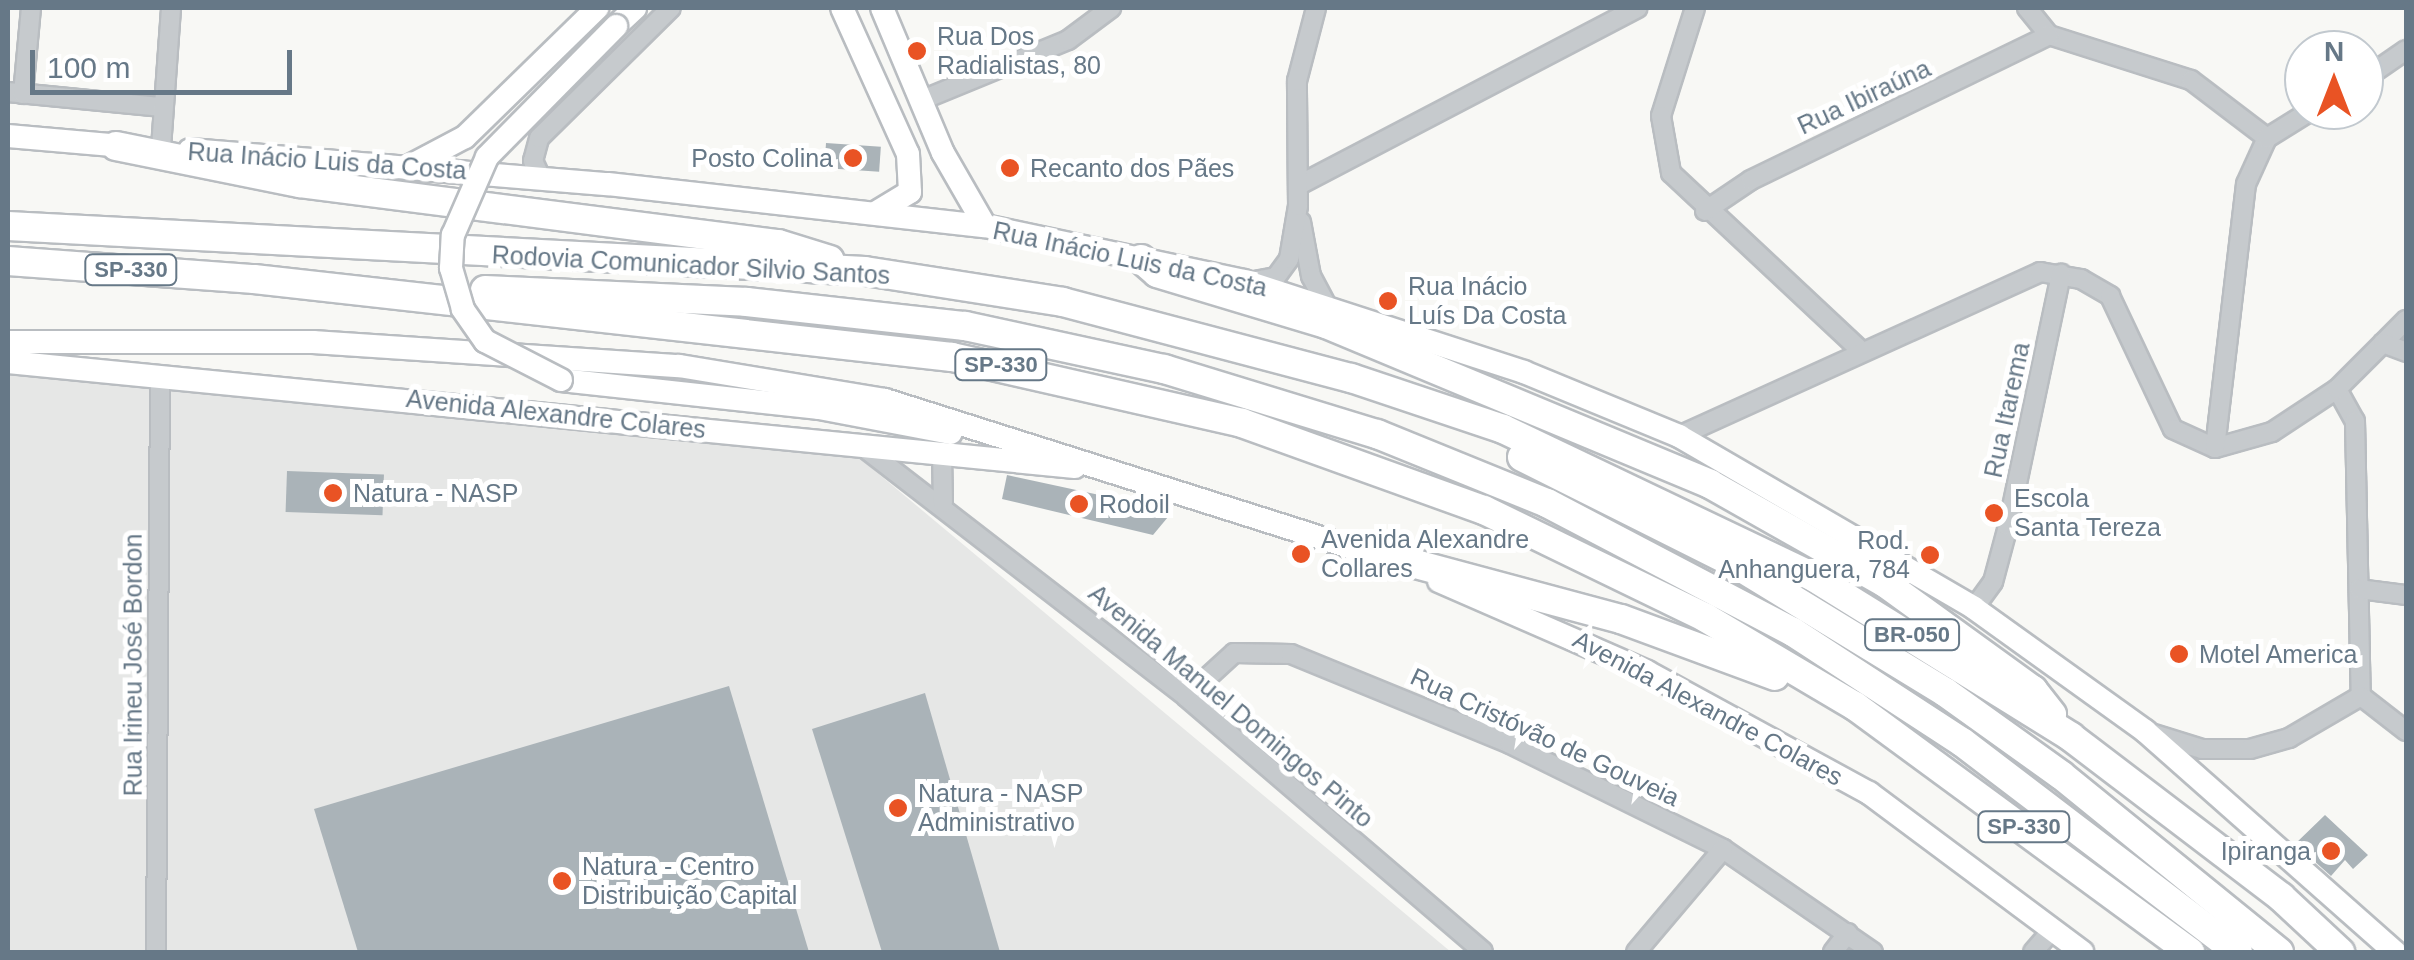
<!DOCTYPE html>
<meta charset="utf-8">
<style>
body{margin:0}
#map{position:relative;width:2414px;height:960px;overflow:hidden;background:#f8f8f5;font-family:Arial,sans-serif}
div>[style]{position:absolute}
.built>*{inset:0;background:#e6e7e6}
.building>*{inset:0;background:#aab3b8;transform-origin:0 0}
.roads{filter:drop-shadow(2px 0 #b9bdc1) drop-shadow(-2px 0 #b9bdc1) drop-shadow(0 2px #b9bdc1) drop-shadow(0 -2px #b9bdc1)}
.minor>*{height:18px;margin:-9px;padding:0 9px;transform-origin:9px;border-radius:9px;background:#c6cacd}
.major>*{height:22px;margin:-11px;padding:0 11px;transform-origin:11px;border-radius:11px;background:#fff}
.highway>*{height:28px;margin:-14px;padding:0 14px;transform-origin:14px;border-radius:14px;background:#fff}
.bridges{filter:drop-shadow(2px 0 #b9bdc1) drop-shadow(-2px 0 #b9bdc1) drop-shadow(0 2px #b9bdc1) drop-shadow(0 -2px #b9bdc1)}
.major-bridge>*{height:22px;margin:-11px;padding:0 11px;transform-origin:11px;border-radius:11px;background:#fff}
.dots>*{width:28px;height:28px;translate:-50% -50%;box-sizing:border-box;border:5px solid #fff;border-radius:50%}
span{translate:-50% -50%;white-space:nowrap;text-align:center;line-height:1.15;-webkit-text-stroke:10px #fff;paint-order:stroke}
.shield-label span{padding:2px 8px;background:#fff;border:2px solid;border-radius:8px;-webkit-text-stroke-width:0}
.shield-label{font-size:22px;color:#667887;font-weight:700}
.poi-label{font-size:25px;color:#667887}
.left{translate:0 -50%;text-align:left}
.right{translate:-100% -50%;text-align:right}
.street-label{font-size:25px;color:#667887}
.frame{position:absolute;inset:0;border:10px solid #667887;pointer-events:none}
.north{position:absolute;left:2284px;top:30px;width:100px;height:100px;box-sizing:border-box;background:#fff;border:2px solid #c2c9cf;border-radius:50%;rotate:0deg;font-size:28px;font-weight:700;line-height:40px;text-align:center;color:#667887}
.north::after{content:'';display:block;margin:auto;width:35px;height:45px;background:#e95324;clip-path:polygon(50% 0,100% 100%,50% 72%,0 100%)}
.scale{position:absolute;left:30px;top:50px;width:262px;height:45px;box-sizing:border-box;border:5px solid #667887;border-top:0;padding-left:12px;font-size:30px;line-height:35px;white-space:nowrap;color:#667887;-webkit-text-stroke:8px #fff;paint-order:stroke}
</style>
<div id="map">
<div class="built">
<div style="clip-path:polygon(8px 375px,850px 450px,1451px 952px,8px 952px)"></div>
</div>
<div class="building">
<div style="left:826px;top:143px;width:55px;height:25px;rotate:4deg"></div>
<div style="left:287px;top:471px;width:97px;height:41px;rotate:2deg"></div>
<div style="clip-path:polygon(1007px 475px,1118px 499px,1168px 517px,1153px 535px,1002px 499px)"></div>
<div style="clip-path:polygon(729px 686px,809px 952px,358px 952px,314px 809px)"></div>
<div style="clip-path:polygon(925px 693px,1000px 952px,882px 952px,812px 729px)"></div>
<div style="clip-path:polygon(2325px 815px,2368px 855px,2353px 869px,2345px 860px,2331px 876px,2295px 844px)"></div>
</div>
<div class="roads">
<div class="minor">
<div style="left:1695px;top:8px;width:113px;rotate:107.5deg"></div>
<div style="left:1661px;top:116px;width:58px;rotate:80deg"></div>
<div style="left:1671px;top:173px;width:258px;rotate:43.1deg"></div>
<div style="left:2027px;top:8px;width:35px;rotate:51deg"></div>
<div style="left:2049px;top:35px;width:149px;rotate:17.6deg"></div>
<div style="left:2191px;top:80px;width:96px;rotate:37.3deg"></div>
<div style="left:2364px;top:79px;width:51px;rotate:-34.6deg"></div>
<div style="left:8px;top:92px;width:155px;rotate:5.6deg"></div>
<div style="left:23px;top:94px;width:86px;rotate:-84.7deg"></div>
<div style="left:922px;top:100px;width:158px;rotate:-22.3deg"></div>
<div style="left:1068px;top:40px;width:54px;rotate:-36.7deg"></div>
<div style="left:161px;top:148px;width:140px;rotate:-85.9deg"></div>
<div style="left:541px;top:178px;width:19px;rotate:-115deg"></div>
<div style="left:533px;top:161px;width:24px;rotate:-75deg"></div>
<div style="left:539px;top:138px;width:185px;rotate:-44.6deg"></div>
<div style="left:1299px;top:185px;width:382px;rotate:-27.6deg"></div>
<div style="left:1705px;top:211px;width:55px;rotate:-34deg"></div>
<div style="left:1751px;top:180px;width:331px;rotate:-25.9deg"></div>
<div style="left:1301px;top:222px;width:55px;rotate:79.5deg"></div>
<div style="left:1311px;top:276px;width:34px;rotate:62deg"></div>
<div style="left:1254px;top:281px;width:22px;rotate:-10deg"></div>
<div style="left:1276px;top:277px;width:22px;rotate:-54deg"></div>
<div style="left:1289px;top:259px;width:54px;rotate:-80.4deg"></div>
<div style="left:1298px;top:206px;width:125px;rotate:-90.5deg"></div>
<div style="left:1297px;top:81px;width:75px;rotate:-75.4deg"></div>
<div style="left:2383px;top:343px;width:33px;rotate:-45deg"></div>
<div style="left:2337px;top:389px;width:37px;rotate:61deg"></div>
<div style="left:2355px;top:421px;width:275px;rotate:88.8deg"></div>
<div style="left:1679px;top:436px;width:397px;rotate:-24.4deg"></div>
<div style="left:2040px;top:272px;width:42px;rotate:9.7deg"></div>
<div style="left:2081px;top:279px;width:34px;rotate:30deg"></div>
<div style="left:2110px;top:296px;width:147px;rotate:64.7deg"></div>
<div style="left:2173px;top:429px;width:46px;rotate:24.3deg"></div>
<div style="left:2215px;top:448px;width:59px;rotate:-15.7deg"></div>
<div style="left:2272px;top:432px;width:78px;rotate:-33.5deg"></div>
<div style="left:2337px;top:389px;width:65px;rotate:-45deg"></div>
<div style="left:2383px;top:343px;width:25px;rotate:21deg"></div>
<div style="left:863px;top:447px;width:408px;rotate:37.7deg"></div>
<div style="left:1186px;top:697px;width:391px;rotate:40.6deg"></div>
<div style="left:2215px;top:448px;width:266px;rotate:-83.3deg"></div>
<div style="left:2246px;top:184px;width:51px;rotate:-65.5deg"></div>
<div style="left:2267px;top:138px;width:53px;rotate:-31.9deg"></div>
<div style="left:942px;top:453px;width:50px;rotate:88.9deg"></div>
<div style="left:2359px;top:589px;width:47px;rotate:7.3deg"></div>
<div style="left:1974px;top:608px;width:32px;rotate:-54deg"></div>
<div style="left:1993px;top:582px;width:58px;rotate:-75deg"></div>
<div style="left:2008px;top:526px;width:258px;rotate:-78.1deg"></div>
<div style="left:1186px;top:697px;width:65px;rotate:-42.5deg"></div>
<div style="left:1234px;top:653px;width:57px;rotate:1deg"></div>
<div style="left:1291px;top:654px;width:237px;rotate:22.3deg"></div>
<div style="left:1510px;top:744px;width:237px;rotate:26.2deg"></div>
<div style="left:1723px;top:849px;width:182px;rotate:34.5deg"></div>
<div style="left:2151px;top:733px;width:53px;rotate:17.4deg"></div>
<div style="left:2202px;top:749px;width:48px"></div>
<div style="left:2250px;top:749px;width:41px;rotate:-15.8deg"></div>
<div style="left:2289px;top:738px;width:83px;rotate:-30.3deg"></div>
<div style="left:2361px;top:696px;width:57px;rotate:37.9deg"></div>
<div style="left:156px;top:952px;width:575px;rotate:-89.6deg"></div>
<div style="left:1636px;top:952px;width:135px;rotate:-49.8deg"></div>
<div style="left:1833px;top:952px;width:24px;rotate:-52deg"></div>
<div style="left:2033px;top:952px;width:29px;rotate:-49deg"></div>
</div>
<div class="major">
<div style="left:842px;top:8px;width:160px;rotate:65.7deg"></div>
<div style="left:908px;top:154px;width:38px;rotate:87deg"></div>
<div style="left:910px;top:192px;width:41px;rotate:149deg"></div>
<div style="left:882px;top:8px;width:157px;rotate:67.2deg"></div>
<div style="left:943px;top:153px;width:84px;rotate:60.1deg"></div>
<div style="left:616px;top:26px;width:26px;rotate:-43deg"></div>
<div style="left:8px;top:136px;width:125px;rotate:5deg"></div>
<div style="left:190px;top:150px;width:419px;rotate:4.7deg"></div>
<div style="left:608px;top:184px;width:379px;rotate:6.4deg"></div>
<div style="left:985px;top:226px;width:265px;rotate:12deg"></div>
<div style="left:1244px;top:281px;width:294px;rotate:18deg"></div>
<div style="left:1524px;top:372px;width:168px;rotate:22.4deg"></div>
<div style="left:1679px;top:436px;width:341px;rotate:30.2deg"></div>
<div style="left:1974px;top:608px;width:211px;rotate:35.7deg"></div>
<div style="left:2145px;top:731px;width:334px;rotate:41.5deg"></div>
<div style="left:410px;top:166px;width:62px;rotate:-27.8deg"></div>
<div style="left:465px;top:137px;width:185px;rotate:-44.3deg"></div>
<div style="left:8px;top:342px;width:305px"></div>
<div style="left:313px;top:342px;width:367px;rotate:3.8deg"></div>
<div style="left:679px;top:366px;width:209px;rotate:9.4deg"></div>
<div style="left:885px;top:400px;width:511px;rotate:17.55deg"></div>
<div style="left:8px;top:362px;width:1072px;rotate:5.62deg"></div>
<div style="left:561px;top:380px;width:260px;rotate:6.2deg"></div>
<div style="left:819px;top:408px;width:134px;rotate:10.7deg"></div>
<div style="left:1439px;top:581px;width:227px;rotate:23.6deg"></div>
<div style="left:1647px;top:672px;width:253px;rotate:28.6deg"></div>
<div style="left:1869px;top:793px;width:266px;rotate:36.7deg"></div>
</div>
<div class="highway">
<div style="left:116px;top:146px;width:188px;rotate:11.4deg"></div>
<div style="left:300px;top:183px;width:482px;rotate:7.3deg"></div>
<div style="left:778px;top:244px;width:54px;rotate:17.1deg"></div>
<div style="left:8px;top:226px;width:858px;rotate:3.01deg"></div>
<div style="left:865px;top:271px;width:200px;rotate:8.9deg"></div>
<div style="left:1063px;top:302px;width:298px;rotate:14.8deg"></div>
<div style="left:1351px;top:378px;width:160px;rotate:18.5deg"></div>
<div style="left:1503px;top:429px;width:346px;rotate:25.5deg"></div>
<div style="left:1815px;top:578px;width:301px;rotate:31.8deg"></div>
<div style="left:2071px;top:737px;width:264px;rotate:37.3deg"></div>
<div style="left:2281px;top:897px;width:81px;rotate:43deg"></div>
<div style="left:1141px;top:259px;width:21px;rotate:41deg"></div>
<div style="left:1157px;top:273px;width:177px;rotate:16.8deg"></div>
<div style="left:1326px;top:324px;width:416px;rotate:22.6deg"></div>
<div style="left:1710px;top:484px;width:201px;rotate:29.5deg"></div>
<div style="left:1885px;top:583px;width:183px;rotate:35.9deg"></div>
<div style="left:2033px;top:690px;width:31px;rotate:52deg"></div>
<div style="left:8px;top:261px;width:247px;rotate:4.2deg"></div>
<div style="left:254px;top:279px;width:702px;rotate:6.38deg"></div>
<div style="left:952px;top:357px;width:297px;rotate:12.8deg"></div>
<div style="left:1242px;top:423px;width:257px;rotate:19.8deg"></div>
<div style="left:1484px;top:510px;width:247px;rotate:25.9deg"></div>
<div style="left:1706px;top:618px;width:173px;rotate:30.6deg"></div>
<div style="left:1855px;top:706px;width:416px;rotate:36.3deg"></div>
<div style="left:485px;top:290px;width:262px;rotate:2.6deg"></div>
<div style="left:747px;top:302px;width:219px;rotate:6.3deg"></div>
<div style="left:965px;top:326px;width:204px;rotate:12.2deg"></div>
<div style="left:1164px;top:369px;width:223px;rotate:17deg"></div>
<div style="left:1377px;top:434px;width:183px;rotate:22.1deg"></div>
<div style="left:1547px;top:503px;width:278px;rotate:27.7deg"></div>
<div style="left:1793px;top:632px;width:202px;rotate:33.1deg"></div>
<div style="left:1962px;top:742px;width:347px;rotate:37.3deg"></div>
<div style="left:1522px;top:457px;width:235px;rotate:26.6deg"></div>
<div style="left:1732px;top:562px;width:250px;rotate:31.4deg"></div>
<div style="left:1945px;top:692px;width:143px;rotate:35.6deg"></div>
<div style="left:2061px;top:775px;width:281px;rotate:39.1deg"></div>
<div style="left:1356px;top:548px;width:274px;rotate:15deg"></div>
<div style="left:1621px;top:619px;width:164px;rotate:20.3deg"></div>
</div>
</div>
<div class="bridges">
<div class="major-bridge">
<div style="left:561px;top:380px;width:85px;rotate:-152.8deg"></div>
<div style="left:485px;top:341px;width:39px;rotate:-125deg"></div>
<div style="left:463px;top:309px;width:43px;rotate:-106.3deg"></div>
<div style="left:451px;top:268px;width:33px;rotate:-87deg"></div>
<div style="left:453px;top:235px;width:85px;rotate:-66.4deg"></div>
<div style="left:487px;top:157px;width:184px;rotate:-45.4deg"></div>
</div>
</div>
<div class="dots">
<div style="left:917px;top:51px;background:#e95324"></div>
<div style="left:853px;top:158px;background:#e95324"></div>
<div style="left:1010px;top:168px;background:#e95324"></div>
<div style="left:1388px;top:301px;background:#e95324"></div>
<div style="left:333px;top:493px;background:#e95324"></div>
<div style="left:1079px;top:504px;background:#e95324"></div>
<div style="left:1994px;top:513px;background:#e95324"></div>
<div style="left:1301px;top:554px;background:#e95324"></div>
<div style="left:1930px;top:555px;background:#e95324"></div>
<div style="left:2179px;top:654px;background:#e95324"></div>
<div style="left:898px;top:808px;background:#e95324"></div>
<div style="left:2331px;top:851px;background:#e95324"></div>
<div style="left:562px;top:881px;background:#e95324"></div>
</div>
<div class="shield-label">
<span style="left:131px;top:270px">SP-330</span>
<span style="left:1001px;top:365px">SP-330</span>
<span style="left:1912px;top:635px">BR-050</span>
<span style="left:2024px;top:827px">SP-330</span>
</div>
<div class="poi-label">
<span class="left" style="left:937px;top:51px">Rua Dos<br>Radialistas, 80</span>
<span class="right" style="left:833px;top:158px">Posto Colina</span>
<span class="left" style="left:1030px;top:168px">Recanto dos Pães</span>
<span class="left" style="left:1408px;top:301px">Rua Inácio<br>Luís Da Costa</span>
<span class="left" style="left:353px;top:493px">Natura - NASP</span>
<span class="left" style="left:2014px;top:513px">Escola<br>Santa Tereza</span>
<span class="left" style="left:1099px;top:504px">Rodoil</span>
<span class="left" style="left:1321px;top:554px">Avenida Alexandre<br>Collares</span>
<span class="right" style="left:1910px;top:555px">Rod.<br>Anhanguera, 784</span>
<span class="left" style="left:2199px;top:654px">Motel America</span>
<span class="left" style="left:918px;top:808px">Natura - NASP<br>Administrativo</span>
<span class="right" style="left:2311px;top:851px">Ipiranga</span>
<span class="left" style="left:582px;top:881px">Natura - Centro<br>Distribuição Capital</span>
</div>
<div class="street-label">
<span style="left:1864px;top:97px;rotate:-25deg">Rua Ibiraúna</span>
<span style="left:327px;top:161px;rotate:4deg">Rua Inácio Luis da Costa</span>
<span style="left:1130px;top:259px;rotate:12deg">Rua Inácio Luis da Costa</span>
<span style="left:691px;top:265px;rotate:3deg">Rodovia Comunicador Silvio Santos</span>
<span style="left:2007px;top:410px;rotate:-78deg">Rua Itarema</span>
<span style="left:556px;top:414px;rotate:6deg">Avenida Alexandre Colares</span>
<span style="left:133px;top:665px;rotate:-90deg">Rua Irineu José Bordon</span>
<span style="left:1231px;top:706px;rotate:40deg">Avenida Manuel Domingos Pinto</span>
<span style="left:1708px;top:708px;rotate:28deg">Avenida Alexandre Colares</span>
<span style="left:1545px;top:737px;rotate:25deg">Rua Cristóvão de Gouveia</span>
</div>
<div class="frame"></div>
<div class="north">N</div>
<div class="scale">100 m</div>
</div>
